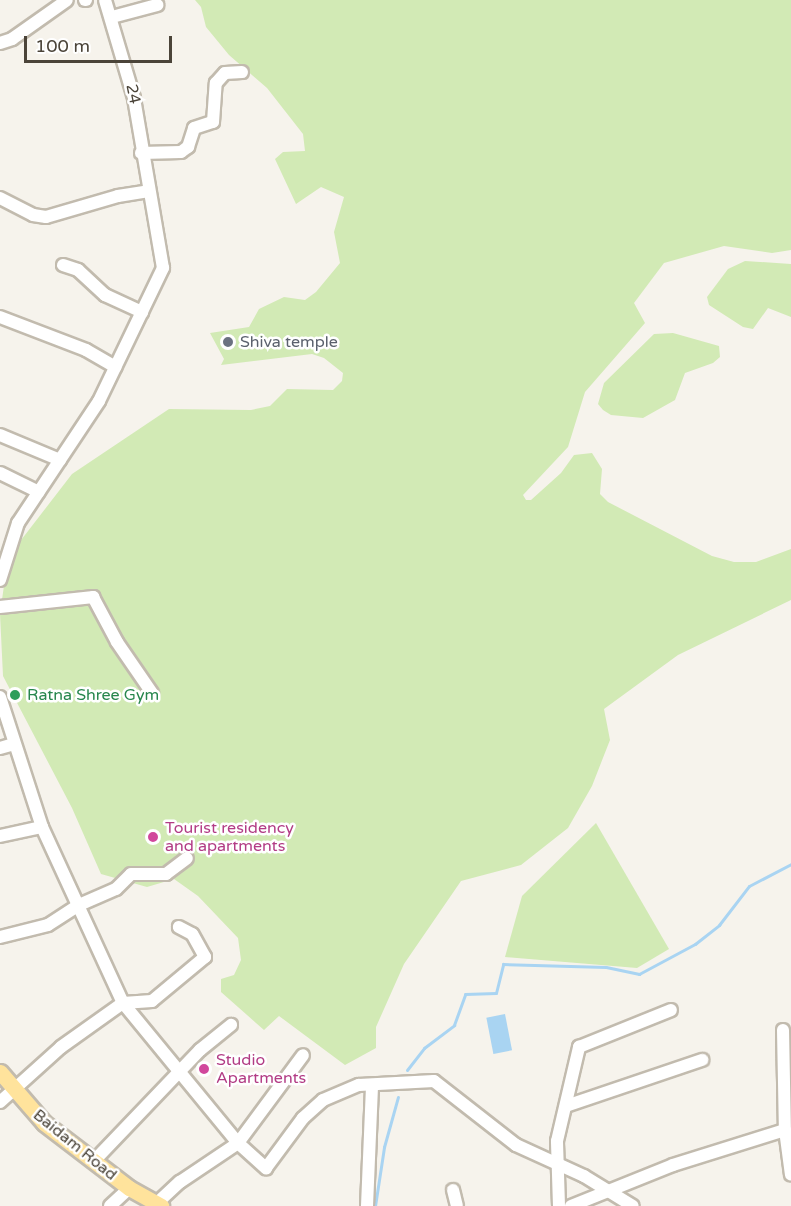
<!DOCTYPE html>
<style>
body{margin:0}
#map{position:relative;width:791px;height:1206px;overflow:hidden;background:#f6f3ec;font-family:"Varela Round",sans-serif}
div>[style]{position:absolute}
.green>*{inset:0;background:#d2eab5}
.water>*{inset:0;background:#a9d4f2;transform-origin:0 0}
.stream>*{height:3px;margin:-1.5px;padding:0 1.5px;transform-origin:1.5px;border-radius:1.5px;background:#a9d4f2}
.roads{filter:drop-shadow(2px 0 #c2bbae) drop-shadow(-2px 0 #c2bbae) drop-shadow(0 2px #c2bbae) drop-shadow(0 -2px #c2bbae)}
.minor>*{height:12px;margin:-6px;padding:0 6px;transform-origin:6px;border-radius:6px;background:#fff}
.major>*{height:15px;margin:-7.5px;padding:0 7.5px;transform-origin:7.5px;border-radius:7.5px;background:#ffe39c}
.dots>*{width:16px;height:16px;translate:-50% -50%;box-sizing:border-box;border:3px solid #fff;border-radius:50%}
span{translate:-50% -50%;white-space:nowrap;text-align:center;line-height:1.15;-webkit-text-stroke:5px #fff;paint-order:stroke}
.street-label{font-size:16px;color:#4b4439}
.worship-label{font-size:16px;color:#5b616d}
.left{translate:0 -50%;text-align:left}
.leisure-label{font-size:16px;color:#27864d}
.hotel-label{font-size:16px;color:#b23c85}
.scale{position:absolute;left:24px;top:36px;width:148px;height:27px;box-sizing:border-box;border:3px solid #4b4439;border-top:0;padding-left:8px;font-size:18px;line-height:21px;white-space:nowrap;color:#4b4439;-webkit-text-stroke:4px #fff;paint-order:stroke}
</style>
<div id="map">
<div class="green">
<div style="clip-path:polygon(195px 0,791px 0,791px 250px,772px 253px,724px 246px,664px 263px,634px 303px,645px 323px,585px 392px,568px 447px,523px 495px,526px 500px,531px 500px,561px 473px,574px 455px,592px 453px,602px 469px,600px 494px,608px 502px,712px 556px,734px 562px,756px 562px,791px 549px,791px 600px,678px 655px,604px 709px,610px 740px,592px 786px,568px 828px,521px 865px,461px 881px,404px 964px,376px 1027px,376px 1048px,345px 1065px,279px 1016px,264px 1030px,221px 992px,221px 979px,234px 975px,241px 960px,238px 938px,198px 896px,174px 879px,147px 887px,101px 874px,72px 808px,3px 676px,0 614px,8px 557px,72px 474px,169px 409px,251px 410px,270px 406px,287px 389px,333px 390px,342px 381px,343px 373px,324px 358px,312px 354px,221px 365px,224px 359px,210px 333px,249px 327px,259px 309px,284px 297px,305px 300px,316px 292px,340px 263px,334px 232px,344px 197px,321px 187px,296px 204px,275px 159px,283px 152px,305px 151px,303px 134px,267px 88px,229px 55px,206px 27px,201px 7px)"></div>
<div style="clip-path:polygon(745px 261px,791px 264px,791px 317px,768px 308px,753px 329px,743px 327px,709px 305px,707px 297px,728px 269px)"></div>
<div style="clip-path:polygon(673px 333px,719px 346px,720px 357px,713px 363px,685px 373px,675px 400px,643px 418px,611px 415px,603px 410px,598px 404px,604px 383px,654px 334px)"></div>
<div style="clip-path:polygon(596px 823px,669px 949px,637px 968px,505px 957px,522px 896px)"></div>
</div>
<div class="water">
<div style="left:505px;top:1014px;width:37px;height:19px;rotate:79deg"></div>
</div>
<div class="stream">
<div style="left:407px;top:1070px;width:28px;rotate:-52deg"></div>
<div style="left:424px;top:1048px;width:38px;rotate:-37deg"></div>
<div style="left:454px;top:1025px;width:33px;rotate:-70deg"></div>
<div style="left:465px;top:994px;width:31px;rotate:-2deg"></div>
<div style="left:496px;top:993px;width:30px;rotate:-76deg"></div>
<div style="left:503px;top:964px;width:103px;rotate:1.7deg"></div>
<div style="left:606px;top:967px;width:34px;rotate:12deg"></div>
<div style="left:639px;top:974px;width:64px;rotate:-28.2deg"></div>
<div style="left:695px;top:944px;width:31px;rotate:-38deg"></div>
<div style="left:719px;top:925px;width:49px;rotate:-52.4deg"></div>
<div style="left:749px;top:886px;width:47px;rotate:-27.6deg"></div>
<div style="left:375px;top:1206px;width:60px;rotate:-81.3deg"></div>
<div style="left:384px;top:1147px;width:52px;rotate:-74.4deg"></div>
</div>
<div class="roads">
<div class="minor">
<div style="left:85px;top:0;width:1px"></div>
<div style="left:112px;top:17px;width:47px;rotate:-14.9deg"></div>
<div style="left:0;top:43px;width:13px;rotate:-18deg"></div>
<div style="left:12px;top:39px;width:67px;rotate:-35.3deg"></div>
<div style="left:141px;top:153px;width:40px;rotate:-1.4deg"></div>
<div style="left:181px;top:152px;width:9px;rotate:-36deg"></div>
<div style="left:188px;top:147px;width:20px;rotate:-72deg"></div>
<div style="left:194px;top:128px;width:20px;rotate:-18deg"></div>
<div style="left:213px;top:122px;width:39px;rotate:-86deg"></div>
<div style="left:216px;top:83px;width:13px;rotate:-48deg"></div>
<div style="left:225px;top:73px;width:17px;rotate:-3deg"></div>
<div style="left:0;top:198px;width:37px;rotate:27deg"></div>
<div style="left:33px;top:215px;width:13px;rotate:9deg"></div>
<div style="left:46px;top:217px;width:75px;rotate:-16.3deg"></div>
<div style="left:118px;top:196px;width:31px;rotate:-9deg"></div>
<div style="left:63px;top:265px;width:16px;rotate:18deg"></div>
<div style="left:78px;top:270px;width:37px;rotate:43deg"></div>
<div style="left:105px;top:295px;width:41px;rotate:24.7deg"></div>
<div style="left:0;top:317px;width:92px;rotate:21deg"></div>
<div style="left:86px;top:350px;width:34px;rotate:30deg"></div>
<div style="left:0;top:435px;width:65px;rotate:22.6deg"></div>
<div style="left:0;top:473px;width:43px;rotate:26deg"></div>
<div style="left:0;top:580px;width:60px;rotate:-72.5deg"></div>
<div style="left:18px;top:523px;width:146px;rotate:-56.4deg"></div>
<div style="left:99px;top:401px;width:148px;rotate:-64.3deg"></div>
<div style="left:163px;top:268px;width:172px;rotate:-99.7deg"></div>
<div style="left:134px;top:98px;width:102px;rotate:-106.5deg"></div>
<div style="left:0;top:607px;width:94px;rotate:-6.1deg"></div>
<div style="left:93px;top:597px;width:51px;rotate:61.9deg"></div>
<div style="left:117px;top:642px;width:62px;rotate:55.5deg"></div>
<div style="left:0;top:697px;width:137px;rotate:72.1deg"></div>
<div style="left:42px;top:827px;width:194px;rotate:65.3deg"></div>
<div style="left:123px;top:1003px;width:181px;rotate:50.6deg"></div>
<div style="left:238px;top:1143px;width:109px;rotate:-53.5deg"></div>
<div style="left:0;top:748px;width:15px;rotate:-16deg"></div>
<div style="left:0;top:836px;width:43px;rotate:-12.1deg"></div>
<div style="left:0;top:937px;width:49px;rotate:-14deg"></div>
<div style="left:48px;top:925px;width:37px;rotate:-33deg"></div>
<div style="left:79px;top:905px;width:40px;rotate:-23.4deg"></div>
<div style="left:116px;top:889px;width:21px;rotate:-45deg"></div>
<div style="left:131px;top:874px;width:35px"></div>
<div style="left:166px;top:874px;width:26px;rotate:-37deg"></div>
<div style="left:783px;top:1030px;width:100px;rotate:88.9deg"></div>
<div style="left:785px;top:1130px;width:45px;rotate:82.4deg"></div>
<div style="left:0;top:1102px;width:82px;rotate:-42deg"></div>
<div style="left:61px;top:1047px;width:76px;rotate:-35.4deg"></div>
<div style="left:123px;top:1003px;width:29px;rotate:-4deg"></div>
<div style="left:152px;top:1001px;width:69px;rotate:-39.7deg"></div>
<div style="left:205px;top:957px;width:26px;rotate:-119deg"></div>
<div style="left:192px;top:934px;width:15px;rotate:-152deg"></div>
<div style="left:566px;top:1106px;width:144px;rotate:-18.7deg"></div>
<div style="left:93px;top:1162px;width:155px;rotate:-46.3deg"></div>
<div style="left:200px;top:1050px;width:40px;rotate:-39deg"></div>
<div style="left:453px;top:1190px;width:16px;rotate:76deg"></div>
<div style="left:156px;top:1204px;width:33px;rotate:-43deg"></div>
<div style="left:180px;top:1182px;width:70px;rotate:-33.9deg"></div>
<div style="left:238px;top:1143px;width:38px;rotate:42deg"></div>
<div style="left:266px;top:1168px;width:62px;rotate:-53.5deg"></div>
<div style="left:303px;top:1118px;width:27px;rotate:-42deg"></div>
<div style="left:323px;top:1100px;width:39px;rotate:-23deg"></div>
<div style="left:359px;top:1085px;width:75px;rotate:-3.1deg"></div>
<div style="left:434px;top:1081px;width:104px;rotate:38deg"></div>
<div style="left:516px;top:1145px;width:75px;rotate:24.5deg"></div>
<div style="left:584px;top:1176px;width:57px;rotate:31.5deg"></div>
<div style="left:110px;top:1206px;width:26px;rotate:-43deg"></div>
<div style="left:367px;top:1206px;width:120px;rotate:-87.6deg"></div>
<div style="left:559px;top:1206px;width:65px;rotate:-91.8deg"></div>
<div style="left:557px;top:1141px;width:97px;rotate:-76.8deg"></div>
<div style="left:579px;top:1047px;width:99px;rotate:-21.9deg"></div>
<div style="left:571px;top:1206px;width:110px;rotate:-21.9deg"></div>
<div style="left:673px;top:1165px;width:117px;rotate:-17.4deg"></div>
</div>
<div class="major">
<div style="left:0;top:1072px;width:67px;rotate:49.2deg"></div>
<div style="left:44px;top:1123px;width:107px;rotate:37.4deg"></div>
<div style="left:129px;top:1188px;width:37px;rotate:29deg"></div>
</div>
</div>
<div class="dots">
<div style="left:228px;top:342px;background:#6b7280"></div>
<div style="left:15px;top:695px;background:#2e9e5b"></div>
<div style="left:153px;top:837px;background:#d1479c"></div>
<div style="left:204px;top:1069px;background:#d1479c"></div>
</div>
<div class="street-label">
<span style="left:133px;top:94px;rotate:78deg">24</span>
<span style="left:75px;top:1145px;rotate:39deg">Baidam Road</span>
</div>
<div class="worship-label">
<span class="left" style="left:240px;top:342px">Shiva temple</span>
</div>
<div class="leisure-label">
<span class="left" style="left:27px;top:695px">Ratna Shree Gym</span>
</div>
<div class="hotel-label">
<span class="left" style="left:165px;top:837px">Tourist residency<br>and apartments</span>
<span class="left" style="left:216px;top:1069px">Studio<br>Apartments</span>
</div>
<div class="scale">100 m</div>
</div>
